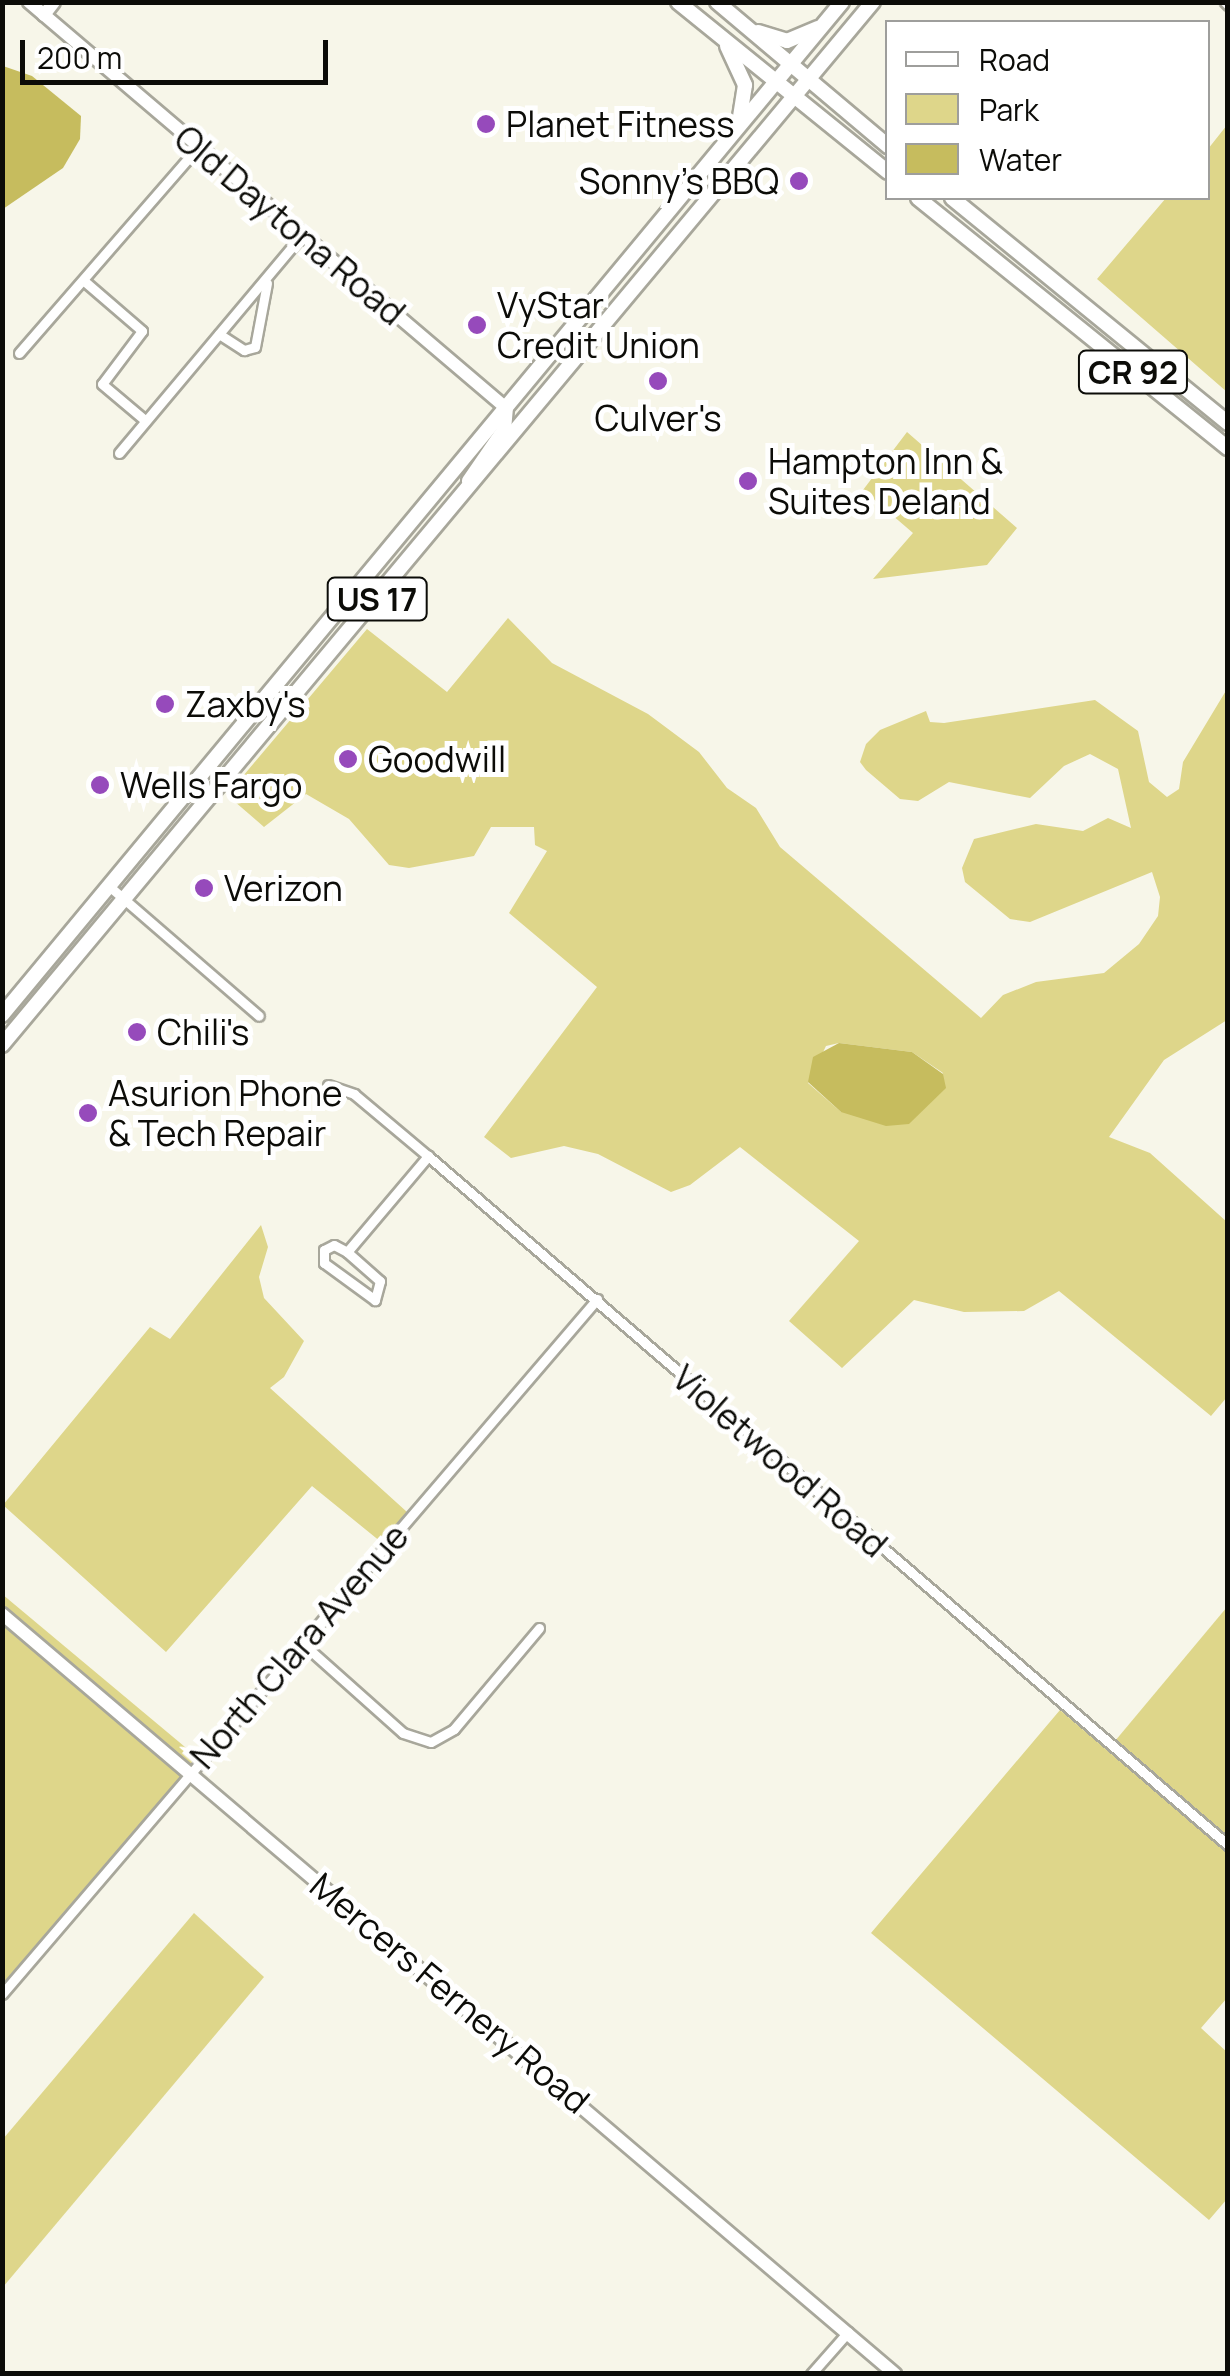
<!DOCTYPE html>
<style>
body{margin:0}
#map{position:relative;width:1230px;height:2376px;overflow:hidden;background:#f7f6e9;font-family:Manrope,sans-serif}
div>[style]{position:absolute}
.green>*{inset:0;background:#ded68a}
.water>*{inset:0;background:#c6bc5e}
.roads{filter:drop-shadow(2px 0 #a8a79b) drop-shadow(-2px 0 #a8a79b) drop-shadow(0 2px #a8a79b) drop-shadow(0 -2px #a8a79b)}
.street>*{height:9px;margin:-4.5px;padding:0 4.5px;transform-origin:4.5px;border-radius:4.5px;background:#fff}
.secondary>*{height:12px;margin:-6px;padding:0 6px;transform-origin:6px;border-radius:6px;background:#fff}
.primary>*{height:14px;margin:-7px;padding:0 7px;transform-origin:7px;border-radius:7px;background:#fff}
.dots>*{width:28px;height:28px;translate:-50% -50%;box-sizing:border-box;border:5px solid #fff;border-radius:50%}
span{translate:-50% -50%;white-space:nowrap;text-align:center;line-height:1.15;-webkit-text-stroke:10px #fff;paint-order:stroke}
.shield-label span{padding:2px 8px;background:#fff;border:2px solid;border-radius:8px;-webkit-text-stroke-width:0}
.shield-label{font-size:32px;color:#0c0c08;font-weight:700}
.poi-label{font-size:35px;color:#0c0c08}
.left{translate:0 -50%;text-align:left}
.right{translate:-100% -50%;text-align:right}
.street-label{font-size:35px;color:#0c0c08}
.frame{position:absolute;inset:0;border:5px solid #0c0c08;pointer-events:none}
.legend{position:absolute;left:885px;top:20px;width:325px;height:180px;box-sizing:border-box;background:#fff;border:2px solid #9e9e9c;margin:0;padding:12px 18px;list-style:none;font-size:30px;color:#0c0c08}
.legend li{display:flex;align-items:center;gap:20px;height:50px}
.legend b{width:50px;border:2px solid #9e9e9c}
.scale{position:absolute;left:20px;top:40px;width:308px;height:45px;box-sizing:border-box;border:5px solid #0c0c08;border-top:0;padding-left:12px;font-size:30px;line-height:35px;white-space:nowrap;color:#0c0c08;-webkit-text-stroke:8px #fff;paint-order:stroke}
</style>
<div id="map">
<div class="green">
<div style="clip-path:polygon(1227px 125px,1227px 392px,1097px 279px,1166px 198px,1208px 198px,1208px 149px)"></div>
<div style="clip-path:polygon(907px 432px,1017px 528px,987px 565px,873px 579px,913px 533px,863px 490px)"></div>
<div style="clip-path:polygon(evenodd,508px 618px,552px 663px,648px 714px,699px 752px,727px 788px,756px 808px,780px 847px,981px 1018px,1003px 995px,1036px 982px,1104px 973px,1139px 944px,1158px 916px,1160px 897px,1152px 872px,1030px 922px,1010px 919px,965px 882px,962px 868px,974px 839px,1036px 824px,1083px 831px,1108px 818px,1131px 828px,1118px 769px,1090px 754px,1064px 766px,1030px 798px,949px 782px,918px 801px,900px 799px,866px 770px,860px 762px,866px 744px,880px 730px,926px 711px,930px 722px,944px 723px,1095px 700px,1138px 731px,1149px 782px,1167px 797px,1179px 789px,1183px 762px,1227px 689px,1227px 1020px,1164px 1060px,1109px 1137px,1150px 1153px,1227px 1222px,1227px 1397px,1211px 1416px,1059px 1291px,1024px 1311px,964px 1312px,914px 1300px,842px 1368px,789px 1321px,859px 1241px,740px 1147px,690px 1185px,671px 1192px,598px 1154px,564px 1146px,511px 1158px,484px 1137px,597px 987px,509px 913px,547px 851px,535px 845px,534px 827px,491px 827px,474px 856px,409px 868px,389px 865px,349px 819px,306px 794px,264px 827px,227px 795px,367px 629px,447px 692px,508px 618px,839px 1043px,912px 1052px,943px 1073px,936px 1092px,841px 1112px,808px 1083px,826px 1046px,839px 1043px)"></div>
<div style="clip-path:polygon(261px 1225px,268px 1247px,259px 1277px,264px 1298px,304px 1341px,284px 1377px,270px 1388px,407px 1512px,381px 1542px,312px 1486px,166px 1652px,3px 1505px,150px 1327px,170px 1339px)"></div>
<div style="clip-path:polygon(2px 1594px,197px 1757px,190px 1765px,3px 1606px)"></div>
<div style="clip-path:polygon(1227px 1607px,1227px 1837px,1115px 1741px)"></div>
<div style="clip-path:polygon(3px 1622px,183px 1774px,3px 1986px)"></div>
<div style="clip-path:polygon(1060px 1710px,1227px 1853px,1227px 1998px,1201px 2028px,1228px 2053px,1227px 2199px,1209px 2220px,871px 1933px)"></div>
<div style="clip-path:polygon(194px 1913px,264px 1977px,3px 2287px,3px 2139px)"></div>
</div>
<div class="water">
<div style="clip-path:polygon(3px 66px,32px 76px,81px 116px,80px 139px,63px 168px,3px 209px)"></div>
<div style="clip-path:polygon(839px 1043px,912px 1052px,943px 1074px,946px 1088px,909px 1124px,886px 1126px,841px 1112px,808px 1082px,813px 1057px)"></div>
</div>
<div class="roads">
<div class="street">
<div style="left:1225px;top:2px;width:4px;rotate:45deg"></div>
<div style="left:83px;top:280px;width:78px;rotate:40.8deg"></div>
<div style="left:142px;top:331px;width:66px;rotate:127deg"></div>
<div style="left:102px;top:384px;width:57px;rotate:40.1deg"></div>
<div style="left:219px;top:334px;width:30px;rotate:33deg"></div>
<div style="left:244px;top:350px;width:11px;rotate:-15deg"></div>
<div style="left:255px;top:347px;width:65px;rotate:-79.4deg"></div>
<div style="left:19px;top:353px;width:273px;rotate:-49deg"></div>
<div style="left:119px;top:453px;width:285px;rotate:-50deg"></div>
<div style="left:109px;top:886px;width:198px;rotate:40.9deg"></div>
<div style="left:328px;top:1085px;width:28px;rotate:19deg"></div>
<div style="left:354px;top:1094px;width:97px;rotate:40deg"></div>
<div style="left:428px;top:1156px;width:1056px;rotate:40.74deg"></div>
<div style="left:347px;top:1252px;width:44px;rotate:41.3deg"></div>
<div style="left:380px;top:1281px;width:20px;rotate:105deg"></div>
<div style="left:375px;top:1300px;width:63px;rotate:-144deg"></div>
<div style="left:324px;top:1263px;width:13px;rotate:-90deg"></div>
<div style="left:324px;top:1250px;width:11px;rotate:-27deg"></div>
<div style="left:334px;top:1245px;width:15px;rotate:28deg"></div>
<div style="left:347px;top:1252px;width:126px;rotate:-49.8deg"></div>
<div style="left:302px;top:1643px;width:135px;rotate:41.7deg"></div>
<div style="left:403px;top:1733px;width:29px;rotate:18deg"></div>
<div style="left:431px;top:1742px;width:26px;rotate:-29deg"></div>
<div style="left:454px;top:1729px;width:132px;rotate:-49.9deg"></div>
<div style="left:2px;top:1994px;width:915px;rotate:-49.43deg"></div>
<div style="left:811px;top:2374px;width:56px;rotate:-48.6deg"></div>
</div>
<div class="secondary">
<div style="left:29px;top:2px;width:626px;rotate:40.4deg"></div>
<div style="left:44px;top:15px;width:16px;rotate:-52deg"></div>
<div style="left:2px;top:1614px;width:1173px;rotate:40.4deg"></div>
</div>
<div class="primary">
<div style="left:678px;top:2px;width:270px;rotate:39deg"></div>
<div style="left:717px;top:2px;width:224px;rotate:40.1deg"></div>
<div style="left:758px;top:32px;width:30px;rotate:17deg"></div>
<div style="left:787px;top:41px;width:33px;rotate:-23deg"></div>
<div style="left:727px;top:46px;width:43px;rotate:65.2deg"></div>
<div style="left:745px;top:85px;width:39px;rotate:99deg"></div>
<div style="left:918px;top:198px;width:398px;rotate:38.9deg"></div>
<div style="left:952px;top:198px;width:356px;rotate:39.2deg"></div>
<div style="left:469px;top:481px;width:62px;rotate:-55.5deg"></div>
<div style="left:504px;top:430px;width:22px;rotate:-85deg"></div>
<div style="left:2px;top:1015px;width:1316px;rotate:-50.33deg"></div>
<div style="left:2px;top:1045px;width:1359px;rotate:-50.14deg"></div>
</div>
</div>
<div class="dots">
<div style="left:486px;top:124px;background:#964abb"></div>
<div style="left:799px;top:181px;background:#964abb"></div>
<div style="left:477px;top:325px;background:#964abb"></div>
<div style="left:658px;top:381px;background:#964abb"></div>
<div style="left:748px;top:481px;background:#964abb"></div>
<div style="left:165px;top:704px;background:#964abb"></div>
<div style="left:348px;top:759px;background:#964abb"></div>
<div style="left:100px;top:785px;background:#964abb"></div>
<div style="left:204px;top:888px;background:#964abb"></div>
<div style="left:137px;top:1032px;background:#964abb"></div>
<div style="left:88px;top:1113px;background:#964abb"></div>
</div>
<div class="shield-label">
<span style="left:1133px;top:372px">CR 92</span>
<span style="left:377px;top:599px">US 17</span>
</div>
<div class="poi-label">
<span class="left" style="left:506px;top:124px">Planet Fitness</span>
<span class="right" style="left:779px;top:181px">Sonny's BBQ</span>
<span class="left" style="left:497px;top:325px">VyStar<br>Credit Union</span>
<span style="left:658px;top:418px">Culver's</span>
<span class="left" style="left:768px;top:481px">Hampton Inn &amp;<br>Suites Deland</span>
<span class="left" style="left:185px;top:704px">Zaxby's</span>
<span class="left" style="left:368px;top:759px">Goodwill</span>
<span class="left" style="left:120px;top:785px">Wells Fargo</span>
<span class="left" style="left:224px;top:888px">Verizon</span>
<span class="left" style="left:157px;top:1032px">Chili's</span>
<span class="left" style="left:108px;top:1113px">Asurion Phone<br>&amp; Tech Repair</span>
</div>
<div class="street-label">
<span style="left:290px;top:225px;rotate:40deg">Old Daytona Road</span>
<span style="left:780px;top:1461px;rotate:41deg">Violetwood Road</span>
<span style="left:299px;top:1646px;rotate:-49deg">North Clara Avenue</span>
<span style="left:450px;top:1993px;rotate:40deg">Mercers Fernery Road</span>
</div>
<div class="frame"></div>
<ul class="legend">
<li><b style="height:12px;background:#fff"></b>Road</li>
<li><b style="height:28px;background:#ded68a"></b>Park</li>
<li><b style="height:28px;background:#c6bc5e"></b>Water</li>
</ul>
<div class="scale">200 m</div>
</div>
